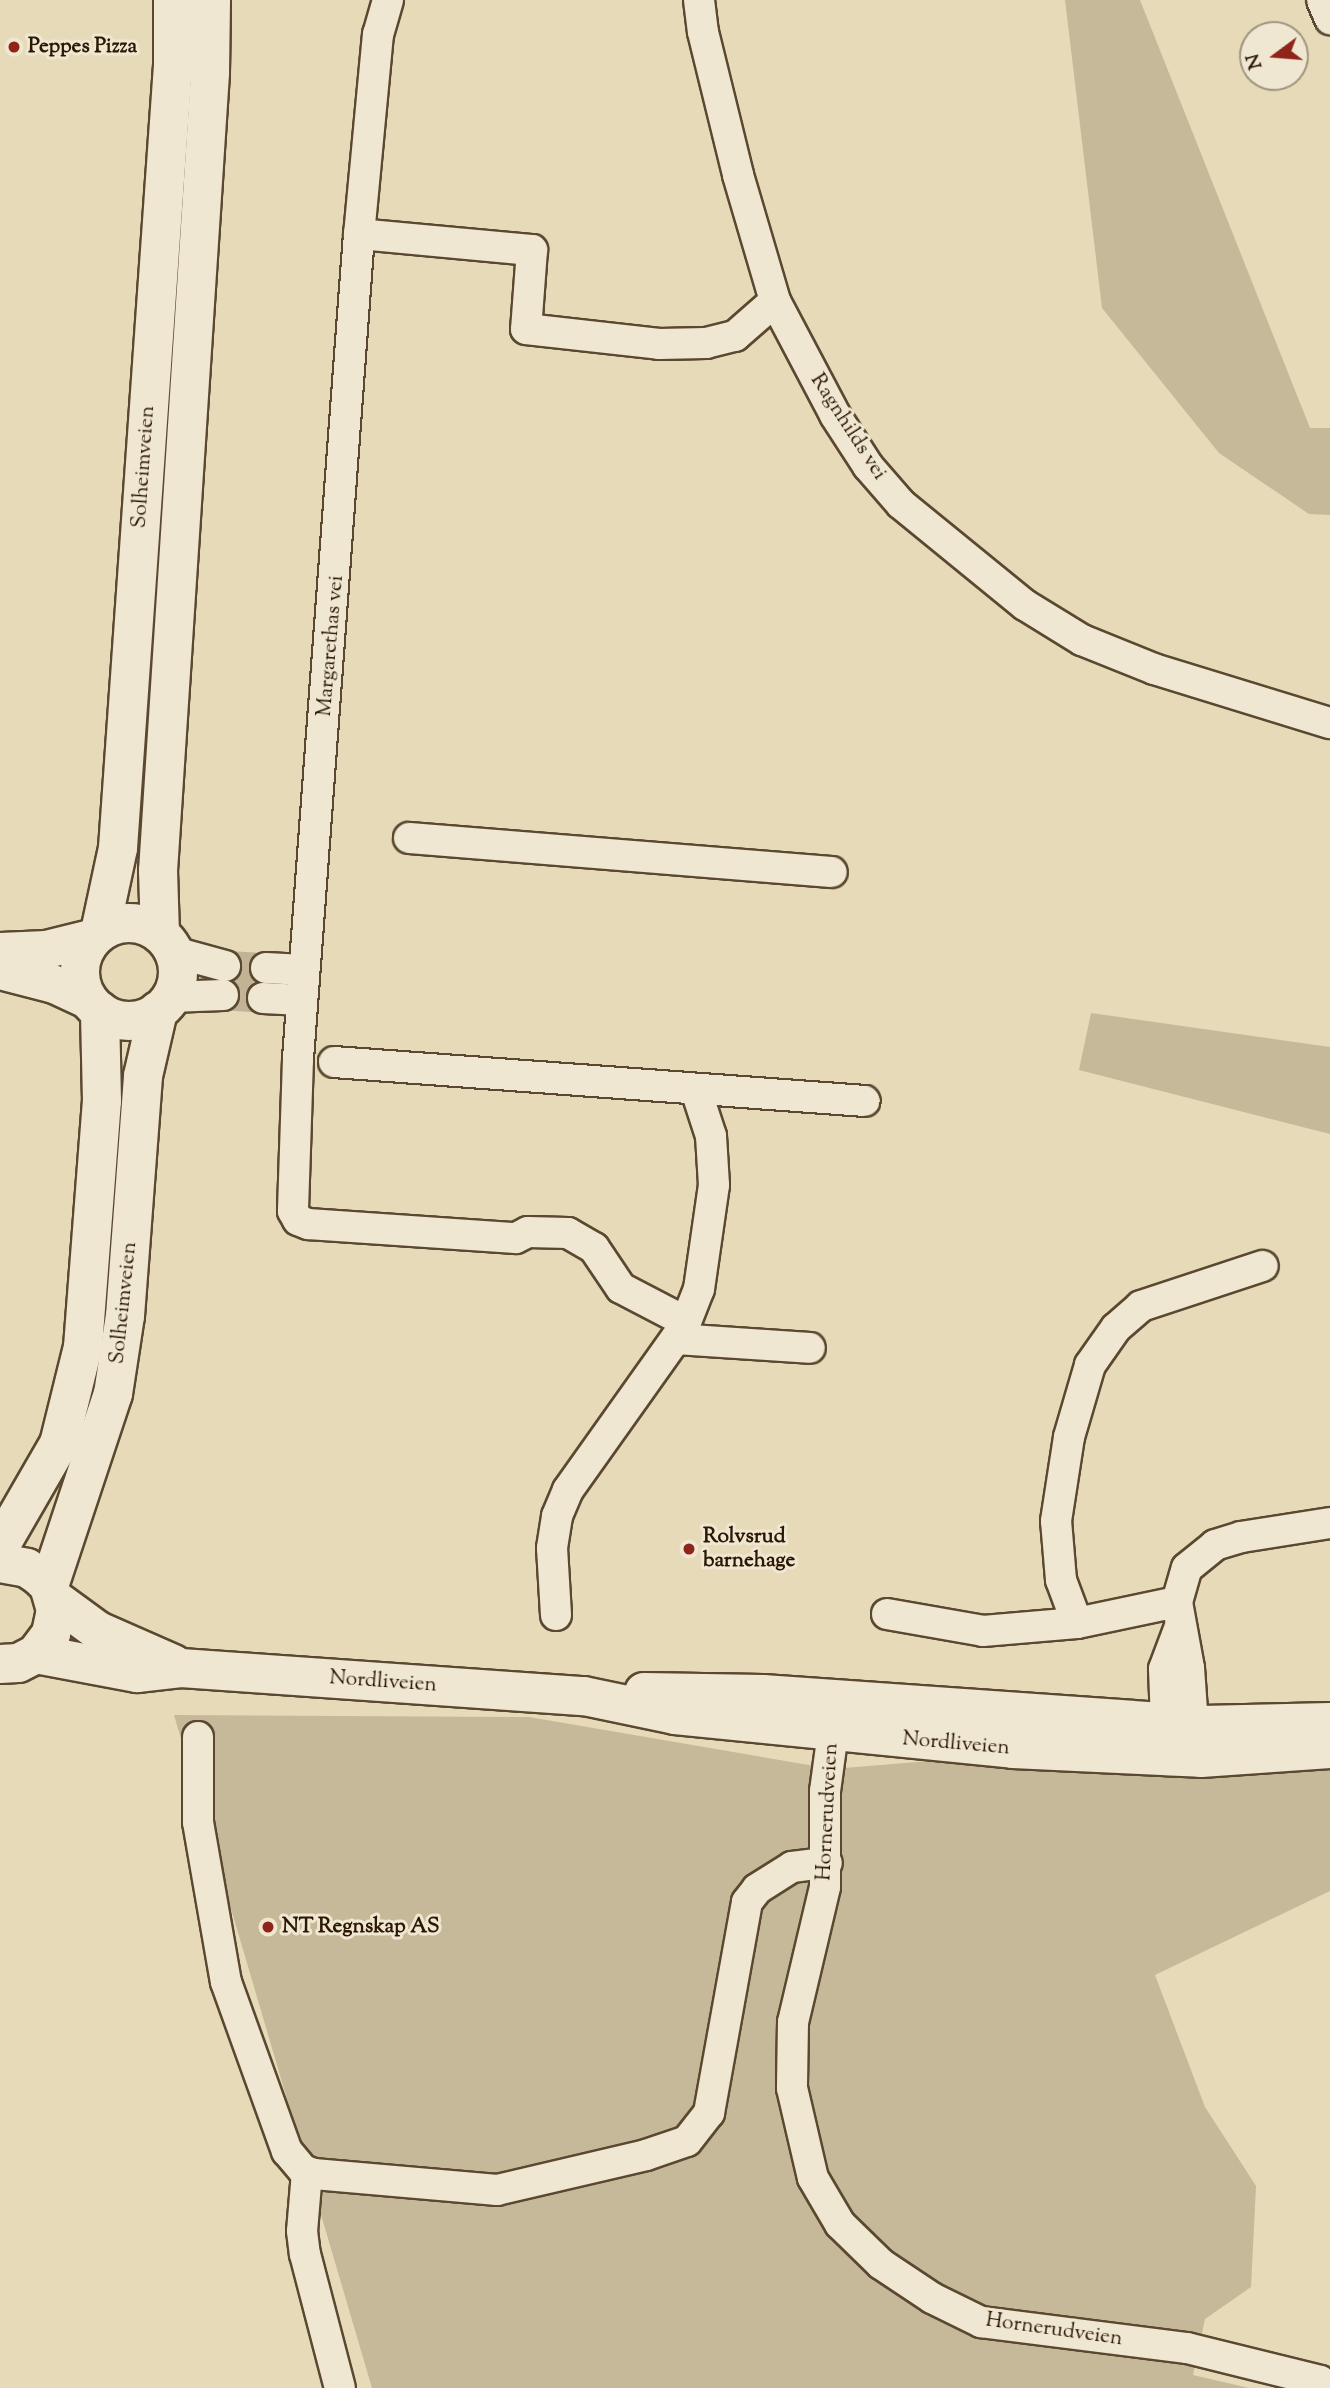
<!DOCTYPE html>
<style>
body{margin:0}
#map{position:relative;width:1330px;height:2388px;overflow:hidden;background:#e6dab8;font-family:"Sorts Mill Goudy",serif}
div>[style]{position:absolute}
.green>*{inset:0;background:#c6b999}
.minor-tunnel>*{height:30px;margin-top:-15px;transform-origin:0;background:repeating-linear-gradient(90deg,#c1b394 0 30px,transparent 0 45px)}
.roads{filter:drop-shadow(2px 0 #5a4830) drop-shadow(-2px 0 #5a4830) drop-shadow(0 2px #5a4830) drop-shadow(0 -2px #5a4830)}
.minor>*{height:30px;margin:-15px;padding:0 15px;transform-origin:15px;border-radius:15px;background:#efe7d1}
.tertiary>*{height:37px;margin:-18.5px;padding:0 18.5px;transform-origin:18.5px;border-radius:18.5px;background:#efe7d1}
.secondary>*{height:38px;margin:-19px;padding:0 19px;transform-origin:19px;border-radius:19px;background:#efe7d1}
.secondary>.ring{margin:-19px;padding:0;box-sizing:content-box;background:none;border:38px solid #efe7d1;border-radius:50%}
.dots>*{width:19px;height:19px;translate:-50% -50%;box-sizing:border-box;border:4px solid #efe7d1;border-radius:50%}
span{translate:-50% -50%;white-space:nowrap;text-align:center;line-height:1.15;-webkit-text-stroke:6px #efe7d1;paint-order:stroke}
.poi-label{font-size:21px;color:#2b1702;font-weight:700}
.left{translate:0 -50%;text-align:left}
.street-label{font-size:21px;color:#2b1702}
.north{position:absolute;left:1239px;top:21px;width:70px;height:70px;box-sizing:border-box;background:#efe7d1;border:2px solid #a1947e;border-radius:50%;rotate:254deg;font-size:19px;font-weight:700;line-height:28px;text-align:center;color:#2b1702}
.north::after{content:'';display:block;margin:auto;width:24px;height:32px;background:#8f2418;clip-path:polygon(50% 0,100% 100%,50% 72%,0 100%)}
</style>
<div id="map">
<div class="green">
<div style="clip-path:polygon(1065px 0,1140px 0,1310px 428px,1330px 428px,1330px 515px,1309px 514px,1219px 453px,1102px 308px)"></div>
<div style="clip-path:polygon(1091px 1013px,1330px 1047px,1330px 1134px,1079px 1070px)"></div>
<div style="clip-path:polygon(174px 1715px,529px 1717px,832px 1769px,1186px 1740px,1330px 1736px,1330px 1891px,1155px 1975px,1205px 2107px,1256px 2186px,1251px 2287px,1205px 2319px,1193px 2375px,1249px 2388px,372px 2388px)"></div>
</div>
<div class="minor-tunnel">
<div style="left:225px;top:966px;width:41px;rotate:2.8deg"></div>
<div style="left:223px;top:995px;width:40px;rotate:4.3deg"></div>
</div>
<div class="roads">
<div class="minor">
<div style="left:388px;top:0;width:35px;rotate:106deg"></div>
<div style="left:378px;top:34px;width:201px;rotate:95.4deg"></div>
<div style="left:359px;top:234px;width:827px;rotate:94.23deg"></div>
<div style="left:298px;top:1059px;width:152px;rotate:91.9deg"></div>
<div style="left:293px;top:1211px;width:10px;rotate:61deg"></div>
<div style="left:298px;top:1220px;width:11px;rotate:22deg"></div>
<div style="left:308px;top:1224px;width:208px;rotate:3.9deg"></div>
<div style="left:516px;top:1238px;width:13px;rotate:-27deg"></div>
<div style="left:528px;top:1232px;width:40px;rotate:1.4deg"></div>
<div style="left:568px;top:1233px;width:30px;rotate:30deg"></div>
<div style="left:594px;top:1248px;width:48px;rotate:56deg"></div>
<div style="left:621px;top:1288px;width:73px;rotate:27.6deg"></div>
<div style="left:699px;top:0;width:32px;rotate:83deg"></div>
<div style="left:703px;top:32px;width:147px;rotate:76.2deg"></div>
<div style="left:738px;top:175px;width:131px;rotate:73.6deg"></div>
<div style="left:775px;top:301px;width:129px;rotate:62.2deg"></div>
<div style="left:835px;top:415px;width:61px;rotate:57.1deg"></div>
<div style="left:868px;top:466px;width:50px;rotate:49deg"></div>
<div style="left:901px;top:504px;width:160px;rotate:39.2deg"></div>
<div style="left:1025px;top:605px;width:67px;rotate:31.6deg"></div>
<div style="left:1082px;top:640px;width:78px;rotate:21.9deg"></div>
<div style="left:1154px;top:669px;width:184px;rotate:17.1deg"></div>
<div style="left:1322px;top:0;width:21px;rotate:67deg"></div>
<div style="left:359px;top:234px;width:174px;rotate:5.3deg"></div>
<div style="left:532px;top:250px;width:79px;rotate:94.3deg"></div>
<div style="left:526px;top:329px;width:134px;rotate:6.4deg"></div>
<div style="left:659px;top:344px;width:47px;rotate:-1.2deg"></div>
<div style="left:706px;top:343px;width:30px;rotate:-14deg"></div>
<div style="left:735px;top:336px;width:53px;rotate:-41.2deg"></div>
<div style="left:409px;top:838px;width:424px;rotate:4.6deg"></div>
<div style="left:174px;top:952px;width:53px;rotate:15.4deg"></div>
<div style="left:266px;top:968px;width:38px;rotate:3deg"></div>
<div style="left:171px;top:997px;width:52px;rotate:-2.2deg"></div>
<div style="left:263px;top:998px;width:39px;rotate:3deg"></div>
<div style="left:334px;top:1062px;width:532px;rotate:4.2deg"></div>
<div style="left:676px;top:1339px;width:134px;rotate:3.8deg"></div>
<div style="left:887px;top:1614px;width:97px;rotate:10deg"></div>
<div style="left:983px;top:1631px;width:94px;rotate:-4.9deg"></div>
<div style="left:1077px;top:1623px;width:102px;rotate:-11.9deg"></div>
<div style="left:556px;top:1615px;width:67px;rotate:-93.4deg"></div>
<div style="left:552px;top:1548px;width:32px;rotate:-81deg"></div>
<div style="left:557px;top:1516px;width:28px;rotate:-67deg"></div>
<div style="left:568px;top:1490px;width:200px;rotate:-54.6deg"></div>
<div style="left:684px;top:1327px;width:41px;rotate:-68.5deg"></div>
<div style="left:699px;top:1289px;width:105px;rotate:-81.8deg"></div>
<div style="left:714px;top:1185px;width:49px;rotate:-93.5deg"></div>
<div style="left:711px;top:1136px;width:48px;rotate:-108.1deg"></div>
<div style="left:1077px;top:1623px;width:46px;rotate:-110.4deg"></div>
<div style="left:1061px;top:1580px;width:59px;rotate:-94.8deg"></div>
<div style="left:1056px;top:1521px;width:85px;rotate:-81.2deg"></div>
<div style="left:1069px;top:1437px;width:75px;rotate:-73.7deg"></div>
<div style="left:1090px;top:1365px;width:45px;rotate:-54.9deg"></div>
<div style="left:1116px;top:1328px;width:33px;rotate:-41deg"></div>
<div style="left:1141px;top:1306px;width:128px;rotate:-18.2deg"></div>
<div style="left:836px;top:1710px;width:82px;rotate:97.7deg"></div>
<div style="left:825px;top:1791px;width:96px;rotate:90deg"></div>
<div style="left:825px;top:1887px;width:139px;rotate:103.3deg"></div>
<div style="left:793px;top:2022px;width:66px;rotate:90.9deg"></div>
<div style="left:792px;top:2088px;width:92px;rotate:76.9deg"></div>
<div style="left:813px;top:2178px;width:53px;rotate:59.6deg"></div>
<div style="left:840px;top:2224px;width:57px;rotate:44.3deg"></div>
<div style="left:881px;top:2264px;width:61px;rotate:33.7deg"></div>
<div style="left:932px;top:2298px;width:55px;rotate:26.1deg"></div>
<div style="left:981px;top:2322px;width:208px;rotate:7.2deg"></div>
<div style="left:1187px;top:2348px;width:137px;rotate:13.9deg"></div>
<div style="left:1320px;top:2381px;width:10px;rotate:45deg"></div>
<div style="left:198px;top:1737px;width:85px;rotate:90deg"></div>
<div style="left:198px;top:1822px;width:162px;rotate:80.1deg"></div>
<div style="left:226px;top:1982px;width:180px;rotate:70.2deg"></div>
<div style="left:287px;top:2151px;width:25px;rotate:50deg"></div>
<div style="left:303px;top:2170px;width:12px;rotate:20deg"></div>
<div style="left:314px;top:2174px;width:184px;rotate:5deg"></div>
<div style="left:497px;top:2190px;width:153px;rotate:-13.2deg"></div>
<div style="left:646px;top:2155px;width:43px;rotate:-18.9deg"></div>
<div style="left:687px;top:2141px;width:36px;rotate:-52deg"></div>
<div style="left:709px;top:2113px;width:214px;rotate:-79.8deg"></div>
<div style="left:747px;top:1902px;width:16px;rotate:-52deg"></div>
<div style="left:757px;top:1889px;width:41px;rotate:-32.2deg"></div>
<div style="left:792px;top:1867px;width:35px;rotate:-7deg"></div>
<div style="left:1172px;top:1741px;width:19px;rotate:-108deg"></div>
<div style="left:1166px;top:1723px;width:54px;rotate:-92.1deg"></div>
<div style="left:1164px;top:1669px;width:43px;rotate:-69.4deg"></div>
<div style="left:1185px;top:1742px;width:19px;rotate:-65deg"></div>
<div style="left:1193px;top:1725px;width:57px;rotate:-94deg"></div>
<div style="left:1189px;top:1668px;width:67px;rotate:-100.3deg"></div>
<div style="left:1177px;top:1602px;width:35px;rotate:-74deg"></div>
<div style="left:1187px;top:1568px;width:36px;rotate:-39deg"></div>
<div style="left:1215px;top:1545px;width:27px;rotate:-17deg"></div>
<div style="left:1241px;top:1537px;width:90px;rotate:-8.9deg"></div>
<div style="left:307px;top:2172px;width:59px;rotate:94.8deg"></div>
<div style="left:302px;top:2231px;width:23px;rotate:83deg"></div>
<div style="left:305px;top:2254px;width:138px;rotate:75.4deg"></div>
</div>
<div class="tertiary">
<div style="left:0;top:951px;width:46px;rotate:-2.5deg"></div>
<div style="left:46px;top:949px;width:49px;rotate:-14deg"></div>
<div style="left:0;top:970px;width:56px;rotate:14.5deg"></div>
<div style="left:54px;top:984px;width:38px;rotate:25deg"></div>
</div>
<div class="secondary">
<div class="ring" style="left:80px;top:923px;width:60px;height:60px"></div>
<div style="left:100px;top:932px;width:86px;rotate:-77.9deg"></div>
<div style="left:118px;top:848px;width:785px;rotate:-85.98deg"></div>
<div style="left:173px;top:65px;width:65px;rotate:-90deg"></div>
<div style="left:160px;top:934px;width:63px;rotate:-91.8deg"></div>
<div style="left:158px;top:871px;width:800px;rotate:-86.27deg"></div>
<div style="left:210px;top:73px;width:73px;rotate:-89.2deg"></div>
<div style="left:0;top:1546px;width:118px;rotate:-60deg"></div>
<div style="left:59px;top:1444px;width:100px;rotate:-76.1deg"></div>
<div style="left:83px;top:1347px;width:247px;rotate:-85.6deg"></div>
<div style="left:102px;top:1101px;width:90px;rotate:-91.3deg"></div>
<div style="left:0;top:1563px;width:27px;rotate:10deg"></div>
<div style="left:27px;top:1568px;width:14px;rotate:34deg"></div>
<div style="left:39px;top:1576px;width:14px;rotate:45deg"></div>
<div style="left:49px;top:1586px;width:25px;rotate:74deg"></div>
<div style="left:56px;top:1610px;width:25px;rotate:102deg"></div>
<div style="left:51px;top:1634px;width:25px;rotate:127deg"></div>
<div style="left:36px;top:1654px;width:20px;rotate:153deg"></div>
<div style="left:18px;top:1663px;width:18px;rotate:177deg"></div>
<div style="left:49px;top:1586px;width:202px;rotate:-71.6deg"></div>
<div style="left:113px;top:1394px;width:79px;rotate:-81.3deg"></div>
<div style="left:125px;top:1316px;width:241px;rotate:-85.7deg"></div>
<div style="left:143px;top:1076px;width:67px;rotate:-77deg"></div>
<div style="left:53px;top:1598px;width:56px;rotate:36.3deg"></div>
<div style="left:98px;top:1631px;width:82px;rotate:23.7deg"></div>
<div style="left:36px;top:1654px;width:103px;rotate:10.7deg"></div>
<div style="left:137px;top:1673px;width:44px;rotate:-6.5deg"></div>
<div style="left:181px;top:1668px;width:404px;rotate:4deg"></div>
<div style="left:584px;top:1696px;width:93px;rotate:11.8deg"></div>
<div style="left:675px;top:1715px;width:340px;rotate:5.7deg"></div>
<div style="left:1013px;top:1749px;width:188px;rotate:2.7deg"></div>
<div style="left:1201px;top:1758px;width:129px;rotate:-4deg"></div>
<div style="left:644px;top:1692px;width:119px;rotate:1deg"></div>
<div style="left:763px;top:1694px;width:440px;rotate:4deg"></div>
<div style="left:1202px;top:1725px;width:128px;rotate:-1.3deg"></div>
</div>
</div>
<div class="dots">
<div style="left:14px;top:47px;background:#8f2418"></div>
<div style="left:689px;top:1549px;background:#8f2418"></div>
<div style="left:268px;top:1927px;background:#8f2418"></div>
</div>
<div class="poi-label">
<span class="left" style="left:28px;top:47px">Peppes Pizza</span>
<span class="left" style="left:703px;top:1549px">Rolvsrud<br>barnehage</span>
<span class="left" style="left:282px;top:1927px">NT Regnskap AS</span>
</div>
<div class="street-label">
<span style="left:848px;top:427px;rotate:57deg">Ragnhilds vei</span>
<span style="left:144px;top:467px;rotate:-86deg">Solheimveien</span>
<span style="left:331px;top:646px;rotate:-85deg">Margarethas vei</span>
<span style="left:124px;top:1303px;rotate:-84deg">Solheimveien</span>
<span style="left:383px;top:1682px;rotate:4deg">Nordliveien</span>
<span style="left:956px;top:1744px;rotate:5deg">Nordliveien</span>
<span style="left:828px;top:1812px;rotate:-87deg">Hornerudveien</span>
<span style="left:1054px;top:2330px;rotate:8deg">Hornerudveien</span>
</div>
<div class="north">N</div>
</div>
